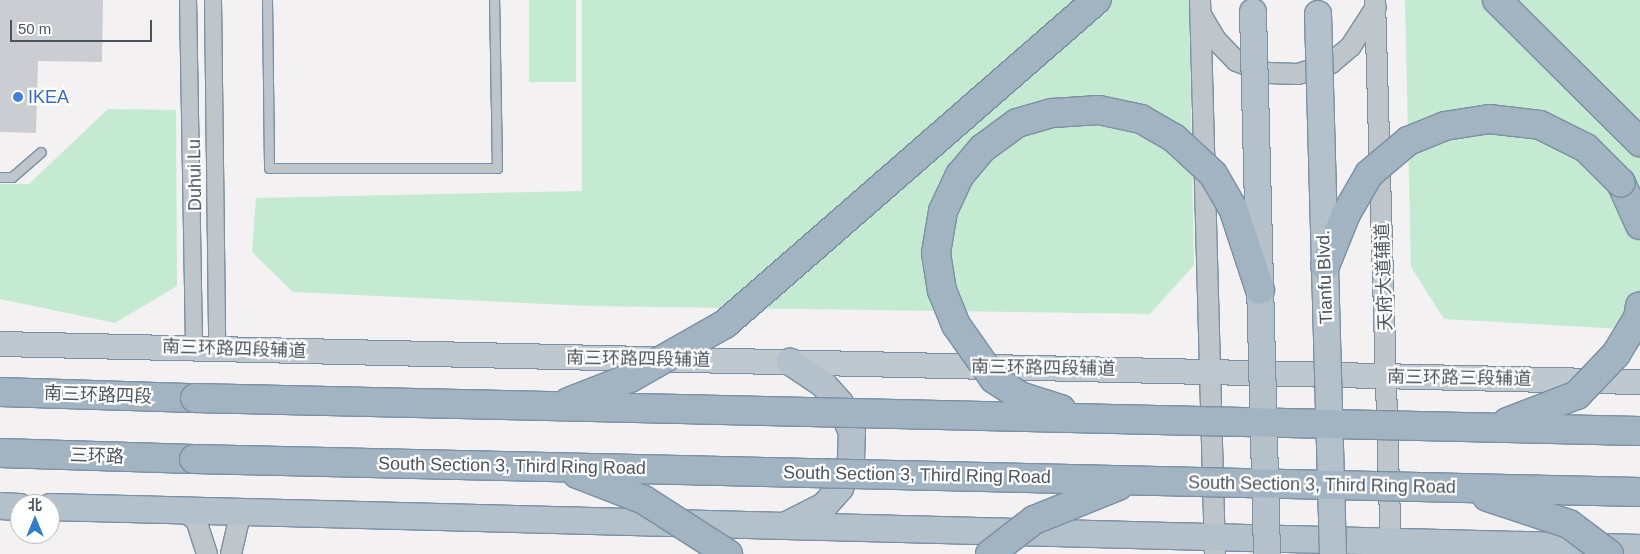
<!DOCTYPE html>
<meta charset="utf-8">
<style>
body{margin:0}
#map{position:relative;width:1640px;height:554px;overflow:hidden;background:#f3f1f1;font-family:Helvetica,"Noto Sans SC",sans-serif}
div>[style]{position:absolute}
.green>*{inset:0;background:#c5ead2;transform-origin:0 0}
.building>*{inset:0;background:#cbcdd2}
.roads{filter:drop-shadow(1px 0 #7a90a4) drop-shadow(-1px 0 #7a90a4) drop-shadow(0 1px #7a90a4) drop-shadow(0 -1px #7a90a4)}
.service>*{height:9px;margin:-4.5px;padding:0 4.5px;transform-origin:4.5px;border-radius:4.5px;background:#bec5cb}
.minor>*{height:16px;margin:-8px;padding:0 8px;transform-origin:8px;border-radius:8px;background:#bec5cb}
.tertiary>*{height:20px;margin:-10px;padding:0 10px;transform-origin:10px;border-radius:10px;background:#bec5cb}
.secondary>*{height:24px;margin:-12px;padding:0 12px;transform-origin:12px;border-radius:12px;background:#bfc8cf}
.primary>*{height:26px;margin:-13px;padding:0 13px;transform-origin:13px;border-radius:13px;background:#b4c1cb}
.trunk>*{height:28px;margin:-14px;padding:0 14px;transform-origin:14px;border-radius:14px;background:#a2b3c2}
.bridges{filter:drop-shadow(1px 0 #7a90a4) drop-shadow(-1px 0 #7a90a4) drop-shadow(0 1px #7a90a4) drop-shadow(0 -1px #7a90a4)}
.primary-bridge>*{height:26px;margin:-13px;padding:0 13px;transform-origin:13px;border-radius:13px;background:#b4c1cb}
.trunk-bridge>*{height:28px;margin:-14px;padding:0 14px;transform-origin:14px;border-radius:14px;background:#a2b3c2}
.dots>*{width:14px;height:14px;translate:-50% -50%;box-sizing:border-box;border:2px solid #fff;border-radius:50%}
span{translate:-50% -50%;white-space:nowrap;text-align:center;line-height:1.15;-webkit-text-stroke:4.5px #fff;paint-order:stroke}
.shop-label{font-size:18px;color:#366cbe}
.left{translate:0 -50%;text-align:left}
.street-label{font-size:18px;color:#4b545c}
.north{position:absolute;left:10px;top:494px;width:50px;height:50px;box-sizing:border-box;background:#fff;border:1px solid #b7bbbe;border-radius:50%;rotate:0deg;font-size:14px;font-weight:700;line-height:20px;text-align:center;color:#4b545c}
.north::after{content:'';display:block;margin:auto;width:18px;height:22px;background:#307ccd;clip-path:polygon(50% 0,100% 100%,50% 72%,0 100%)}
.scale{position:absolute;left:10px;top:20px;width:142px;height:22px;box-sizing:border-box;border:2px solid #4b545c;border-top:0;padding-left:6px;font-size:15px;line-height:18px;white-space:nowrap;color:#4b545c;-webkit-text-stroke:4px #fff;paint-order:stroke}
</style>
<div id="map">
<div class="green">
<div style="left:529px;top:0;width:47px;height:82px"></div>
<div style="clip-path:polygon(582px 0,1189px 0,1194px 265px,1150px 314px,589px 306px,293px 292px,252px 252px,256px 198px,582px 191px)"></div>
<div style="clip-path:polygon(1405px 0,1640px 0,1640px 330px,1444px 319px,1411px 267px)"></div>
<div style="clip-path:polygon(108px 109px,176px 110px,177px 286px,115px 323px,0 299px,0 184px,29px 184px)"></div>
</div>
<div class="building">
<div style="clip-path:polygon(0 0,103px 0,102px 62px,38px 61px,36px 133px,0 132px)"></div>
</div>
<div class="roads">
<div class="service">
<div style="left:267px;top:0;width:168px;rotate:89.3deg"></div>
<div style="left:269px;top:168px;width:228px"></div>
<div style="left:497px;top:168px;width:168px;rotate:-91deg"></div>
<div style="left:0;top:177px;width:12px"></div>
<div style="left:12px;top:177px;width:38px;rotate:-41deg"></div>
</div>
<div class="minor">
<div style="left:188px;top:0;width:348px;rotate:89deg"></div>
<div style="left:213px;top:0;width:349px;rotate:89.3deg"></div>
</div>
<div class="tertiary">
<div style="left:1200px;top:0;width:554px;rotate:88.45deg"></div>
<div style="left:1375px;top:0;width:554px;rotate:88.35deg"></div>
<div style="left:1201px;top:15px;width:29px;rotate:59deg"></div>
<div style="left:1216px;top:40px;width:29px;rotate:46deg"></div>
<div style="left:1236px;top:61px;width:34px;rotate:21deg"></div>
<div style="left:1268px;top:73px;width:30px;rotate:2deg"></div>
<div style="left:1298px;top:74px;width:35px;rotate:-18deg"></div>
<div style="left:1331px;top:63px;width:26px;rotate:-40deg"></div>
<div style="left:1351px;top:46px;width:46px;rotate:-57.3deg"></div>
<div style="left:181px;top:510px;width:18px;rotate:34deg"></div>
<div style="left:196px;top:520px;width:36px;rotate:72deg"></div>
<div style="left:231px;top:554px;width:44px;rotate:-76.9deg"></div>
</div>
<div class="secondary">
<div style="left:0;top:344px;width:1640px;rotate:1.33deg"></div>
</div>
<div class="primary">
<div style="left:0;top:506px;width:20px;rotate:3deg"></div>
<div style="left:50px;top:507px;width:1591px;rotate:1.48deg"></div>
<div style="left:788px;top:524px;width:40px;rotate:-26.6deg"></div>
<div style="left:824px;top:506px;width:24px;rotate:-48deg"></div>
<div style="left:840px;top:488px;width:31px;rotate:-69deg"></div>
<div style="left:851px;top:459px;width:26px;rotate:-88deg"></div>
<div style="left:852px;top:433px;width:32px;rotate:-112deg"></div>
<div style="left:840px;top:403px;width:25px;rotate:-132deg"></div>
<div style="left:823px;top:384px;width:40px;rotate:-146deg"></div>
</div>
<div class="trunk">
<div style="left:1497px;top:0;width:202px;rotate:44.8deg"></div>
<div style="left:1621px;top:183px;width:46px;rotate:65.7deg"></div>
<div style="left:0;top:392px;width:195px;rotate:1.8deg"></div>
<div style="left:0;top:453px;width:194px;rotate:1.8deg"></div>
</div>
</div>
<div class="bridges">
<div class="primary-bridge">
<div style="left:1253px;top:12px;width:542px;rotate:88.52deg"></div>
<div style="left:1318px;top:14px;width:540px;rotate:88.41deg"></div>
</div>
<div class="trunk-bridge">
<div style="left:1325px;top:266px;width:56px;rotate:-68deg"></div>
<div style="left:1346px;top:214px;width:46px;rotate:-60.1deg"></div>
<div style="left:1369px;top:174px;width:51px;rotate:-40.2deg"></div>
<div style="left:1408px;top:141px;width:40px;rotate:-22deg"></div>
<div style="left:1445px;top:126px;width:45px;rotate:-9deg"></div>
<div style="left:1489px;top:119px;width:51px;rotate:6.7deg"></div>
<div style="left:1540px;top:125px;width:51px;rotate:26.6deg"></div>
<div style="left:1586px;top:148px;width:49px;rotate:45deg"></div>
<div style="left:195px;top:398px;width:1445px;rotate:1.31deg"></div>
<div style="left:568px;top:402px;width:66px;rotate:-21.2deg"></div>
<div style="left:630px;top:378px;width:109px;rotate:-29.6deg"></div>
<div style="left:725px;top:324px;width:493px;rotate:-41.1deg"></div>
<div style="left:1061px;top:409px;width:43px;rotate:-162.4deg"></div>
<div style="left:1020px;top:396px;width:31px;rotate:-147deg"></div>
<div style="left:994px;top:379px;width:66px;rotate:-125.1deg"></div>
<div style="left:956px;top:325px;width:37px;rotate:-112deg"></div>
<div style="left:942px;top:291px;width:38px;rotate:-99deg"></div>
<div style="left:936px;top:253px;width:43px;rotate:-80.5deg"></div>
<div style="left:943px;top:211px;width:40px;rotate:-65deg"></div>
<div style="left:960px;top:175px;width:35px;rotate:-50deg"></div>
<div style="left:983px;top:148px;width:42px;rotate:-36.3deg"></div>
<div style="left:1017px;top:123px;width:37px;rotate:-16deg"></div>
<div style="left:1053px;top:113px;width:46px;rotate:-3.7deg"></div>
<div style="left:1099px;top:110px;width:43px;rotate:12.1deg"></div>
<div style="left:1141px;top:119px;width:38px;rotate:30deg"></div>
<div style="left:1174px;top:138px;width:53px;rotate:42.7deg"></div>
<div style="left:1213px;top:174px;width:39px;rotate:60deg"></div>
<div style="left:1233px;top:208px;width:86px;rotate:71.8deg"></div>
<div style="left:1507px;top:422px;width:75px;rotate:-21.1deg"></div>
<div style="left:1577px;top:395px;width:57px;rotate:-46.4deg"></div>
<div style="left:1616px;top:354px;width:42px;rotate:-58.6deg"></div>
<div style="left:1638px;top:318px;width:12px;rotate:-81deg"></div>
<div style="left:194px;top:459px;width:1446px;rotate:1.31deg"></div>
<div style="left:577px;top:474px;width:72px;rotate:21.2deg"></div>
<div style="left:644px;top:500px;width:100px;rotate:32.7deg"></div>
<div style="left:1487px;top:497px;width:86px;rotate:18.2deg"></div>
<div style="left:1569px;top:524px;width:50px;rotate:36.9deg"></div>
<div style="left:990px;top:554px;width:56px;rotate:-37.7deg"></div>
<div style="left:1034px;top:520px;width:91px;rotate:-22deg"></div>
</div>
</div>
<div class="dots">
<div style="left:18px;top:97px;background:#3f7fe0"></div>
</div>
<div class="shop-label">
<span class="left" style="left:28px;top:97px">IKEA</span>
</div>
<div class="street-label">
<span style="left:195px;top:175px;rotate:-91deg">Duhui Lu</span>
<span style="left:1325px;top:277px;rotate:-92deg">Tianfu Blvd.</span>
<span style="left:1384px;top:277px;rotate:-92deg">天府大道辅道</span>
<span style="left:234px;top:349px;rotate:2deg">南三环路四段辅道</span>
<span style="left:638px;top:359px;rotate:1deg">南三环路四段辅道</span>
<span style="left:1043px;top:368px;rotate:1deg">南三环路四段辅道</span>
<span style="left:1459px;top:378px;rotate:1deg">南三环路三段辅道</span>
<span style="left:98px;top:395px;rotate:2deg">南三环路四段</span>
<span style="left:97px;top:456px;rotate:2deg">三环路</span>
<span style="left:512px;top:466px;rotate:1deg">South Section 3, Third Ring Road</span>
<span style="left:917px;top:475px;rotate:1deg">South Section 3, Third Ring Road</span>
<span style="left:1322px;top:485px;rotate:1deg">South Section 3, Third Ring Road</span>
</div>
<div class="north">北</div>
<div class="scale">50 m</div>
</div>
